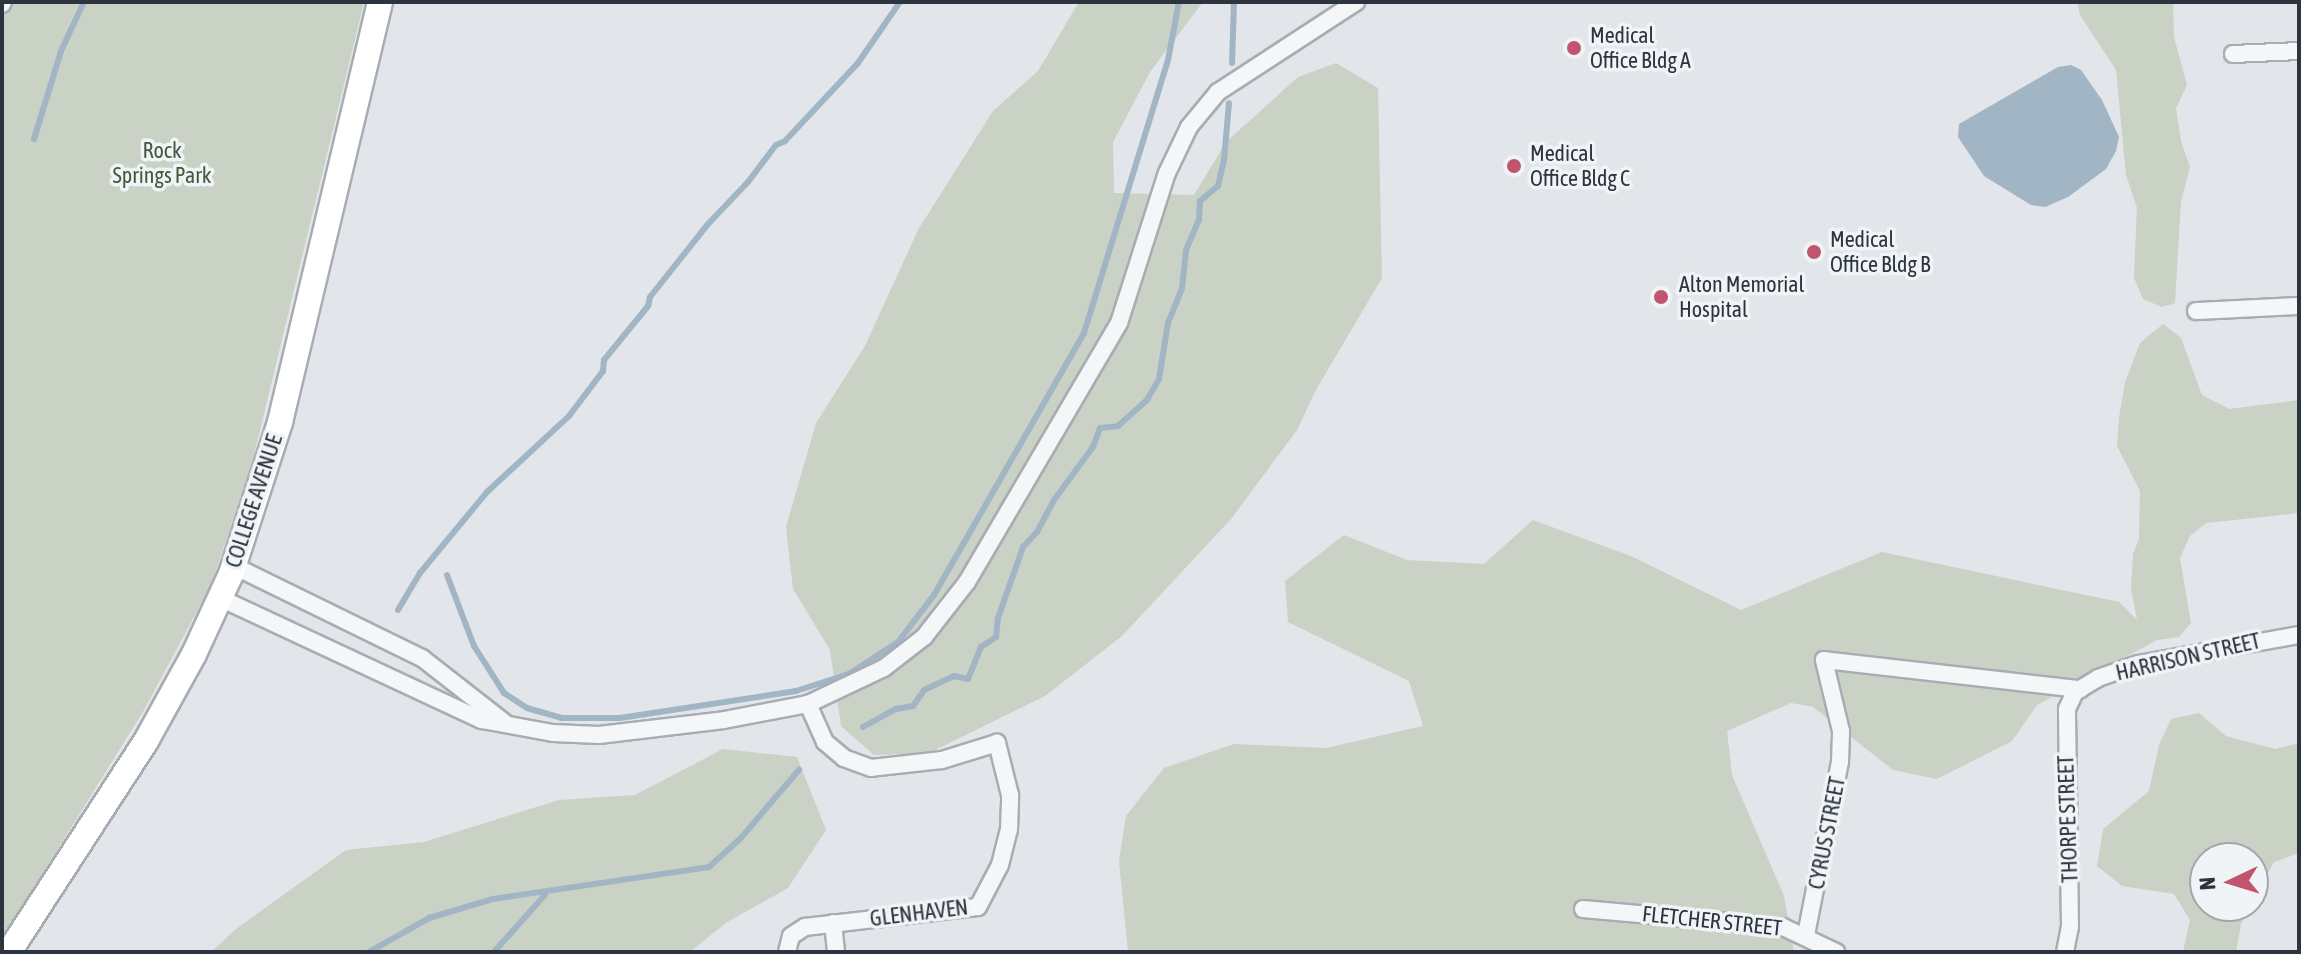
<!DOCTYPE html>
<style>
body{margin:0}
#map{position:relative;width:2301px;height:954px;overflow:hidden;background:#e2e5e9;font-family:"Asap Condensed",sans-serif}
div>[style]{position:absolute}
.green>*{inset:0;background:#c9d2c4}
.water>*{inset:0;background:#a1b5c5}
.stream>*{height:6px;margin:-3px;padding:0 3px;transform-origin:3px;border-radius:3px;background:#a1b5c5}
.roads{filter:drop-shadow(2px 0 #a8acb3) drop-shadow(-2px 0 #a8acb3) drop-shadow(0 2px #a8acb3) drop-shadow(0 -2px #a8acb3)}
.street>*{height:16px;margin:-8px;padding:0 8px;transform-origin:8px;border-radius:8px;background:#f4f6f8}
.secondary>*{height:24px;margin:-12px;padding:0 12px;transform-origin:12px;border-radius:12px;background:#fff}
.dots>*{width:22px;height:22px;translate:-50% -50%;box-sizing:border-box;border:4px solid #f1f4f6;border-radius:50%}
span{translate:-50% -50%;white-space:nowrap;text-align:center;line-height:1.15;-webkit-text-stroke:7px #f1f4f6;paint-order:stroke}
.poi-label{font-size:22px;color:#2c343f}
.left{translate:0 -50%;text-align:left}
.park-label{font-size:22px;color:#43593b}
.street-label{font-size:22px;color:#2c343f}
.frame{position:absolute;inset:0;border:4px solid #2c343f;pointer-events:none}
.north{position:absolute;left:2189px;top:842px;width:80px;height:80px;box-sizing:border-box;background:#f1f4f6;border:2px solid #a2a7ad;border-radius:50%;rotate:266deg;font-size:22px;font-weight:700;line-height:32px;text-align:center;color:#2c343f}
.north::after{content:'';display:block;margin:auto;width:28px;height:36px;background:#c0556d;clip-path:polygon(50% 0,100% 100%,50% 72%,0 100%)}
</style>
<div id="map">
<div class="green">
<div style="clip-path:polygon(2px 2px,364px 2px,251px 467px,211px 585px,144px 710px,2px 939px)"></div>
<div style="clip-path:polygon(1079px 2px,1203px 2px,1150px 72px,1113px 142px,1114px 193px,1194px 195px,1226px 142px,1298px 77px,1336px 63px,1378px 88px,1382px 278px,1317px 388px,1297px 430px,1231px 519px,1122px 636px,1045px 696px,929px 753px,874px 755px,841px 726px,830px 650px,793px 589px,786px 527px,816px 423px,865px 346px,918px 230px,993px 111px,1038px 71px)"></div>
<div style="clip-path:polygon(2077px 2px,2173px 2px,2174px 37px,2187px 85px,2176px 108px,2181px 141px,2190px 167px,2181px 201px,2175px 303px,2162px 307px,2143px 299px,2134px 278px,2137px 208px,2126px 175px,2116px 70px,2080px 15px)"></div>
<div style="clip-path:polygon(2163px 324px,2181px 338px,2202px 395px,2229px 409px,2299px 400px,2299px 513px,2206px 523px,2190px 536px,2180px 558px,2191px 623px,2179px 637px,2157px 640px,2037px 705px,2012px 741px,1937px 779px,1893px 770px,1813px 707px,1791px 703px,1727px 731px,1732px 775px,1784px 896px,1794px 952px,1128px 952px,1119px 861px,1126px 816px,1164px 768px,1234px 744px,1326px 748px,1423px 726px,1409px 681px,1288px 622px,1285px 581px,1344px 535px,1407px 560px,1484px 564px,1533px 520px,1633px 557px,1741px 610px,1882px 552px,2119px 602px,2137px 620px,2131px 589px,2133px 554px,2139px 539px,2140px 491px,2117px 446px,2119px 418px,2125px 382px,2140px 343px)"></div>
<div style="clip-path:polygon(2199px 713px,2226px 736px,2275px 749px,2299px 743px,2299px 853px,2274px 862px,2253px 901px,2253px 858px,2205px 858px,2205px 906px,2251px 906px,2241px 924px,2236px 952px,2183px 952px,2190px 920px,2174px 894px,2122px 886px,2097px 866px,2103px 829px,2149px 791px,2159px 745px,2171px 719px)"></div>
<div style="clip-path:polygon(723px 749px,797px 757px,826px 830px,788px 888px,727px 922px,690px 952px,211px 952px,236px 929px,346px 850px,424px 842px,559px 800px,635px 795px)"></div>
</div>
<div class="water">
<div style="clip-path:polygon(2071px 65px,2081px 70px,2102px 100px,2119px 137px,2116px 151px,2106px 169px,2068px 197px,2045px 207px,2031px 205px,1984px 176px,1958px 137px,1959px 124px,2058px 67px)"></div>
</div>
<div class="stream">
<div style="left:1232px;top:63px;width:61px;rotate:-88.1deg"></div>
<div style="left:34px;top:139px;width:92px;rotate:-72.9deg"></div>
<div style="left:61px;top:51px;width:54px;rotate:-64.9deg"></div>
<div style="left:447px;top:575px;width:76px;rotate:69.2deg"></div>
<div style="left:474px;top:646px;width:56px;rotate:57.4deg"></div>
<div style="left:504px;top:693px;width:27px;rotate:33deg"></div>
<div style="left:527px;top:708px;width:35px;rotate:16deg"></div>
<div style="left:561px;top:718px;width:59px"></div>
<div style="left:620px;top:718px;width:178px;rotate:-8.7deg"></div>
<div style="left:796px;top:691px;width:56px;rotate:-17.8deg"></div>
<div style="left:849px;top:674px;width:59px;rotate:-33.1deg"></div>
<div style="left:898px;top:642px;width:59px;rotate:-52.5deg"></div>
<div style="left:934px;top:595px;width:302px;rotate:-60.2deg"></div>
<div style="left:1084px;top:333px;width:286px;rotate:-72.9deg"></div>
<div style="left:1168px;top:60px;width:59px;rotate:-79.3deg"></div>
<div style="left:398px;top:610px;width:43px;rotate:-59.3deg"></div>
<div style="left:420px;top:573px;width:105px;rotate:-50.4deg"></div>
<div style="left:487px;top:492px;width:112px;rotate:-42.8deg"></div>
<div style="left:569px;top:416px;width:56px;rotate:-52.9deg"></div>
<div style="left:603px;top:371px;width:11px;rotate:-85deg"></div>
<div style="left:604px;top:360px;width:70px;rotate:-50.8deg"></div>
<div style="left:648px;top:306px;width:9px;rotate:-77deg"></div>
<div style="left:650px;top:297px;width:93px;rotate:-51.5deg"></div>
<div style="left:708px;top:224px;width:58px;rotate:-46.4deg"></div>
<div style="left:748px;top:182px;width:46px;rotate:-52.9deg"></div>
<div style="left:776px;top:145px;width:10px;rotate:-24deg"></div>
<div style="left:785px;top:141px;width:107px;rotate:-46.9deg"></div>
<div style="left:858px;top:63px;width:74px;rotate:-55.5deg"></div>
<div style="left:863px;top:727px;width:38px;rotate:-29deg"></div>
<div style="left:896px;top:709px;width:17px;rotate:-10deg"></div>
<div style="left:913px;top:706px;width:19px;rotate:-55deg"></div>
<div style="left:924px;top:690px;width:33px;rotate:-25deg"></div>
<div style="left:954px;top:676px;width:14px;rotate:12deg"></div>
<div style="left:968px;top:679px;width:35px;rotate:-68deg"></div>
<div style="left:981px;top:647px;width:18px;rotate:-34deg"></div>
<div style="left:996px;top:637px;width:19px;rotate:-84deg"></div>
<div style="left:998px;top:618px;width:75px;rotate:-70.6deg"></div>
<div style="left:1023px;top:547px;width:21px;rotate:-47deg"></div>
<div style="left:1037px;top:532px;width:36px;rotate:-62deg"></div>
<div style="left:1054px;top:500px;width:66px;rotate:-53.7deg"></div>
<div style="left:1093px;top:447px;width:20px;rotate:-70deg"></div>
<div style="left:1100px;top:428px;width:18px;rotate:-6deg"></div>
<div style="left:1118px;top:426px;width:39px;rotate:-42deg"></div>
<div style="left:1147px;top:400px;width:24px;rotate:-60deg"></div>
<div style="left:1159px;top:379px;width:57px;rotate:-80.9deg"></div>
<div style="left:1168px;top:323px;width:37px;rotate:-68deg"></div>
<div style="left:1182px;top:289px;width:39px;rotate:-84deg"></div>
<div style="left:1186px;top:250px;width:33px;rotate:-67deg"></div>
<div style="left:1199px;top:220px;width:19px;rotate:-87deg"></div>
<div style="left:1200px;top:201px;width:23px;rotate:-40deg"></div>
<div style="left:1218px;top:186px;width:27px;rotate:-77deg"></div>
<div style="left:1224px;top:160px;width:57px;rotate:-85deg"></div>
<div style="left:369px;top:952px;width:69px;rotate:-29.5deg"></div>
<div style="left:429px;top:918px;width:67px;rotate:-16.5deg"></div>
<div style="left:493px;top:899px;width:218px;rotate:-8.4deg"></div>
<div style="left:709px;top:867px;width:42px;rotate:-42.1deg"></div>
<div style="left:740px;top:839px;width:91px;rotate:-49.5deg"></div>
<div style="left:494px;top:952px;width:76px;rotate:-48.2deg"></div>
</div>
<div class="roads">
<div class="street">
<div style="left:2px;top:4px;width:2px;rotate:-63deg"></div>
<div style="left:2233px;top:54px;width:66px;rotate:-2.6deg"></div>
<div style="left:2196px;top:311px;width:103px;rotate:-2.8deg"></div>
<div style="left:234px;top:566px;width:209px;rotate:26.1deg"></div>
<div style="left:422px;top:658px;width:104px;rotate:38deg"></div>
<div style="left:220px;top:598px;width:289px;rotate:25deg"></div>
<div style="left:482px;top:720px;width:72px;rotate:10.4deg"></div>
<div style="left:553px;top:733px;width:46px;rotate:2.5deg"></div>
<div style="left:599px;top:735px;width:126px;rotate:-6.8deg"></div>
<div style="left:724px;top:720px;width:86px;rotate:-10.8deg"></div>
<div style="left:808px;top:704px;width:84px;rotate:-25.3deg"></div>
<div style="left:884px;top:668px;width:51px;rotate:-37.8deg"></div>
<div style="left:924px;top:637px;width:70px;rotate:-52deg"></div>
<div style="left:967px;top:582px;width:300px;rotate:-59.6deg"></div>
<div style="left:1119px;top:323px;width:157px;rotate:-72.3deg"></div>
<div style="left:1167px;top:173px;width:51px;rotate:-64.4deg"></div>
<div style="left:1189px;top:127px;width:45px;rotate:-50.4deg"></div>
<div style="left:1218px;top:92px;width:165px;rotate:-33.1deg"></div>
<div style="left:1583px;top:909px;width:201px;rotate:5.1deg"></div>
<div style="left:1783px;top:927px;width:59px;rotate:25.3deg"></div>
<div style="left:833px;top:923px;width:29px;rotate:84deg"></div>
<div style="left:1806px;top:935px;width:176px;rotate:-78.9deg"></div>
<div style="left:1840px;top:762px;width:31px;rotate:-88deg"></div>
<div style="left:1841px;top:731px;width:73px;rotate:-103.5deg"></div>
<div style="left:1824px;top:660px;width:258px;rotate:6.5deg"></div>
<div style="left:787px;top:952px;width:16px;rotate:-76deg"></div>
<div style="left:791px;top:936px;width:17px;rotate:-33deg"></div>
<div style="left:805px;top:927px;width:174px;rotate:-6.6deg"></div>
<div style="left:978px;top:907px;width:47px;rotate:-62.4deg"></div>
<div style="left:1000px;top:865px;width:36px;rotate:-76deg"></div>
<div style="left:1009px;top:830px;width:35px;rotate:-88deg"></div>
<div style="left:1010px;top:795px;width:54px;rotate:-104deg"></div>
<div style="left:997px;top:743px;width:58px;rotate:162.8deg"></div>
<div style="left:942px;top:760px;width:71px;rotate:173.6deg"></div>
<div style="left:871px;top:768px;width:29px;rotate:-160deg"></div>
<div style="left:844px;top:758px;width:25px;rotate:-140deg"></div>
<div style="left:825px;top:742px;width:42px;rotate:-114.1deg"></div>
<div style="left:2065px;top:952px;width:25px;rotate:-79deg"></div>
<div style="left:2070px;top:927px;width:218px;rotate:-90.8deg"></div>
<div style="left:2067px;top:709px;width:19px;rotate:-65deg"></div>
<div style="left:2075px;top:692px;width:27px;rotate:-31deg"></div>
<div style="left:2098px;top:678px;width:42px;rotate:-19.3deg"></div>
<div style="left:2138px;top:664px;width:164px;rotate:-10.2deg"></div>
</div>
<div class="secondary">
<div style="left:9px;top:952px;width:252px;rotate:-57deg"></div>
<div style="left:146px;top:741px;width:99px;rotate:-61.1deg"></div>
<div style="left:194px;top:654px;width:88px;rotate:-65.2deg"></div>
<div style="left:231px;top:574px;width:160px;rotate:-72.1deg"></div>
<div style="left:280px;top:422px;width:432px;rotate:-76.6deg"></div>
</div>
</div>
<div class="dots">
<div style="left:1574px;top:48px;background:#c0556d"></div>
<div style="left:1514px;top:166px;background:#c0556d"></div>
<div style="left:1814px;top:252px;background:#c0556d"></div>
<div style="left:1661px;top:297px;background:#c0556d"></div>
</div>
<div class="poi-label">
<span class="left" style="left:1590px;top:48px">Medical<br>Office Bldg A</span>
<span class="left" style="left:1530px;top:166px">Medical<br>Office Bldg C</span>
<span class="left" style="left:1830px;top:252px">Medical<br>Office Bldg B</span>
<span class="left" style="left:1679px;top:297px">Alton Memorial<br>Hospital</span>
</div>
<div class="park-label">
<span style="left:162px;top:163px">Rock<br>Springs Park</span>
</div>
<div class="street-label">
<span style="left:254px;top:501px;rotate:-72deg">COLLEGE AVENUE</span>
<span style="left:2188px;top:657px;rotate:-13deg">HARRISON STREET</span>
<span style="left:2068px;top:819px;rotate:-92deg">THORPE STREET</span>
<span style="left:1827px;top:833px;rotate:-79deg">CYRUS STREET</span>
<span style="left:919px;top:913px;rotate:-7deg">GLENHAVEN</span>
<span style="left:1712px;top:921px;rotate:6deg">FLETCHER STREET</span>
</div>
<div class="frame"></div>
<div class="north">N</div>
</div>
